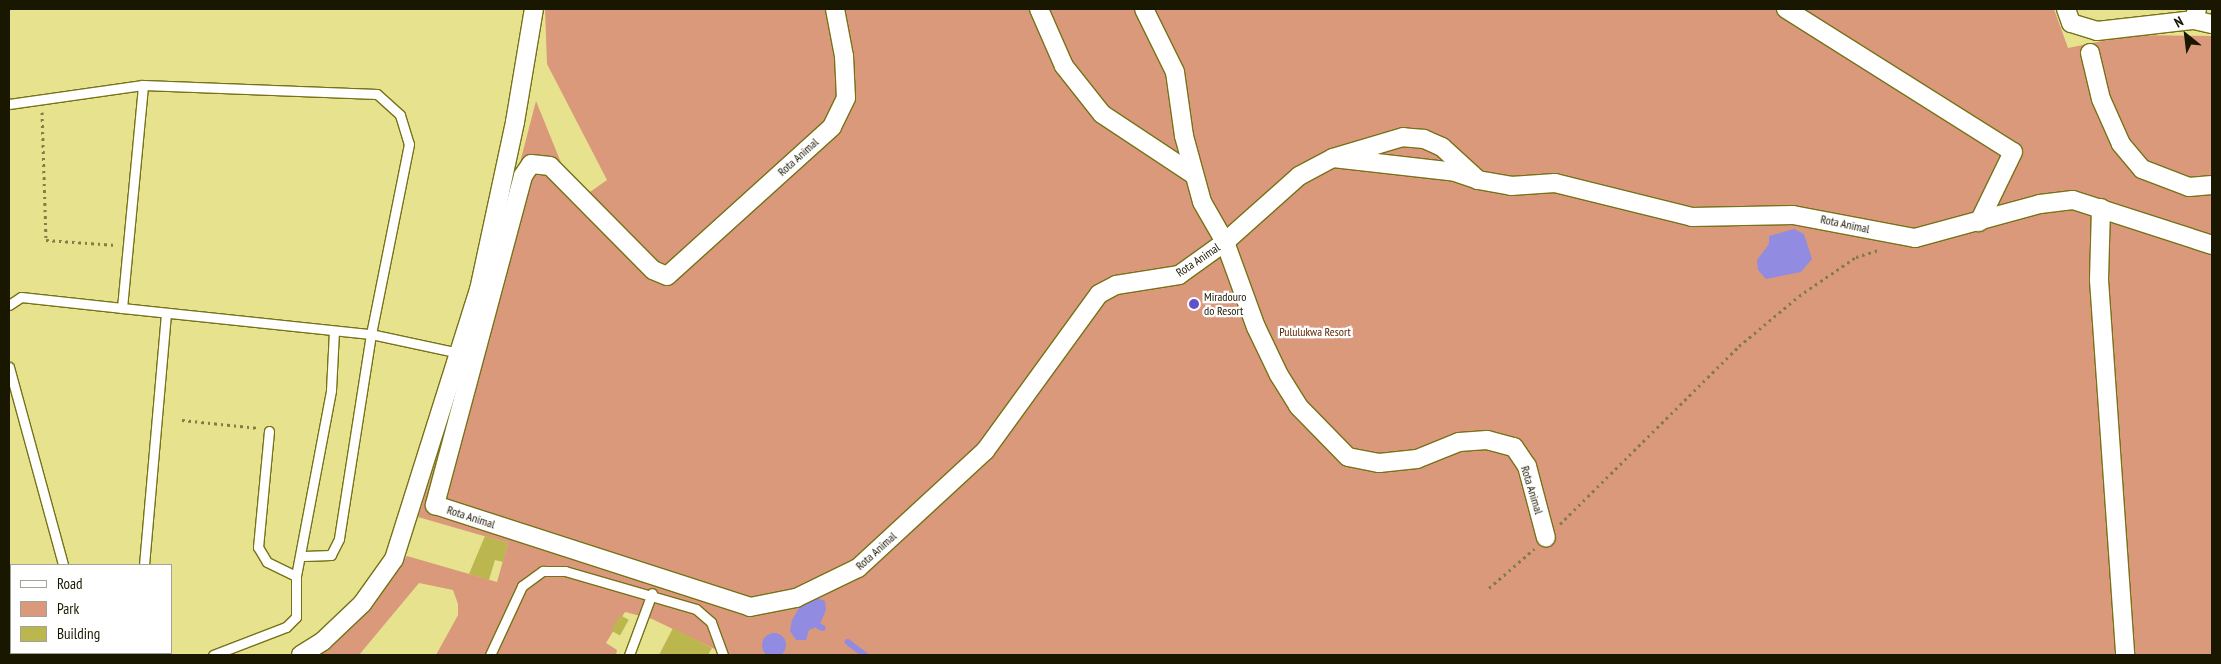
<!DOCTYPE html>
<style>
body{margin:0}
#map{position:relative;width:2221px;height:664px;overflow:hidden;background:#e7e28e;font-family:"PT Sans Narrow",sans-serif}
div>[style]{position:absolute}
.green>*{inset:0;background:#db997b}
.water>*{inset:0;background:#918be1}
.round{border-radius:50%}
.stream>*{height:5.5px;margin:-2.75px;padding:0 2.75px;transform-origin:2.75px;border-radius:2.75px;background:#918be1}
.building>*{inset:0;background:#bcb64e;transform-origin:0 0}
.path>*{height:3px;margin-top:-1.5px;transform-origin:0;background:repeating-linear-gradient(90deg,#807d47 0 2.5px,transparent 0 6.5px)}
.roads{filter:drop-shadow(1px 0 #777217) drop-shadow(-1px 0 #777217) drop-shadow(0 1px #777217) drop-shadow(0 -1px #777217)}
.lane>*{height:9px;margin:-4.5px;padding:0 4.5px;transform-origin:4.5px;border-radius:4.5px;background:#fff}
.street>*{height:18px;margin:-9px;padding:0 9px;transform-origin:9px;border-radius:9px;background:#fff}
.dots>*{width:14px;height:14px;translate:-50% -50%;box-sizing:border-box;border:2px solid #fff;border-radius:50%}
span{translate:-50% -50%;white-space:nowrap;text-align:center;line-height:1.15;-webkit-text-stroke:4.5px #fff;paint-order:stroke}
.street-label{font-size:12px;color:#191700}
.poi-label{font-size:12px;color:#191700}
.left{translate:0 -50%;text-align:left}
.park-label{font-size:12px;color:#5d2403}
.frame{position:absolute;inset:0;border:10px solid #191700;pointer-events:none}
.legend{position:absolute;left:10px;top:564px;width:162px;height:90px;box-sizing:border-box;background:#fff;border:1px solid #a3a299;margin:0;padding:6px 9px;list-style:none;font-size:15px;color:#191700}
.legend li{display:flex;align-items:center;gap:10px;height:25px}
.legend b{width:25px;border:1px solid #a3a299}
.north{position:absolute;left:2161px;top:10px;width:50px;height:50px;-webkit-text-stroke:4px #fff;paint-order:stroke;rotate:331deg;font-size:14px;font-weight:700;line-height:20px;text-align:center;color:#191700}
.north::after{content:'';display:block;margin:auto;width:18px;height:22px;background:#191700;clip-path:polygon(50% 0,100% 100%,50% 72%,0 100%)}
</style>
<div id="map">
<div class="green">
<div style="clip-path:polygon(545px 9px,2054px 9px,2068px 48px,2132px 35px,2212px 36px,2212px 655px,727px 655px,652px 619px,625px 612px,606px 643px,617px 650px,616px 655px,436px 655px,458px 615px,458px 604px,453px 590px,419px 583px,359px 655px,318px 655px,372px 604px,407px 556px,497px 582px,508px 543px,418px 517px,471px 351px,536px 101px,564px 170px,587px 194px,607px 180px,547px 64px)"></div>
</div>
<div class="water">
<div style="clip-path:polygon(1794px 229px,1804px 234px,1812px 259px,1801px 272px,1766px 279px,1758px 270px,1757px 260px,1769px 244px,1769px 236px)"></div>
<div style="clip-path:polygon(817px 598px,825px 601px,826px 610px,819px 626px,809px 630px,806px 640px,796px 640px,790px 631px,792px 620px,799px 608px)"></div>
<div class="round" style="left:762px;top:633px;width:24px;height:24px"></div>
</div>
<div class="stream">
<div style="left:819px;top:626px;width:4px;rotate:27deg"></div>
<div style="left:848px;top:642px;width:21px;rotate:37deg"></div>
</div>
<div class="building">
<div style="clip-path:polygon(485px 536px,508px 543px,503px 562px,495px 560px,489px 580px,469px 574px)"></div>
<div style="left:620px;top:615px;width:10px;height:18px;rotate:29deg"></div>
<div style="clip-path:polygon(673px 628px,712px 648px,708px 655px,659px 655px)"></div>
</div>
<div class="path">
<div style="left:42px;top:112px;width:128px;rotate:88.2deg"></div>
<div style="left:46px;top:240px;width:70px;rotate:4.1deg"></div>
<div style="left:182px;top:420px;width:76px;rotate:6deg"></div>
<div style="left:1560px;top:524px;width:252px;rotate:-44.8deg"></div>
<div style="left:1739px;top:346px;width:78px;rotate:-39.8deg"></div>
<div style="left:1799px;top:296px;width:69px;rotate:-34.4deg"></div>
<div style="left:1856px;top:257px;width:24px;rotate:-17deg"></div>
<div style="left:1489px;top:588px;width:60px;rotate:-40.9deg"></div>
</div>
<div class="roads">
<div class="lane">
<div style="left:9px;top:104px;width:135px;rotate:-8.1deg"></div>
<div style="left:143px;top:85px;width:234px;rotate:2.2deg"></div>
<div style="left:377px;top:94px;width:31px;rotate:42deg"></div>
<div style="left:400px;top:115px;width:30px;rotate:73deg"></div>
<div style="left:409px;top:144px;width:194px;rotate:101.3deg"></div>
<div style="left:371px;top:334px;width:207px;rotate:98.9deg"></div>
<div style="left:339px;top:539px;width:18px;rotate:117deg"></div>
<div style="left:331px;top:555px;width:27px;rotate:178deg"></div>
<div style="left:9px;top:305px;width:14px;rotate:-34deg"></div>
<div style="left:21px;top:297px;width:102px;rotate:6.2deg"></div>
<div style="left:122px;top:308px;width:250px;rotate:6deg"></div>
<div style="left:371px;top:334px;width:90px;rotate:12.2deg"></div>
<div style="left:122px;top:308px;width:224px;rotate:-84.6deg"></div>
<div style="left:9px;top:367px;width:205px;rotate:74.7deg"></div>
<div style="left:269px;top:431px;width:117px;rotate:95.4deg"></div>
<div style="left:258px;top:547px;width:17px;rotate:59deg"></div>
<div style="left:267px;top:562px;width:32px;rotate:26deg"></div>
<div style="left:144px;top:565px;width:251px;rotate:-85deg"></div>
<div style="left:88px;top:653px;width:3px;rotate:45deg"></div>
<div style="left:130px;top:655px;width:3px;rotate:-45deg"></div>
<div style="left:213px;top:655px;width:78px;rotate:-21deg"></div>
<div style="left:286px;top:627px;width:14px;rotate:-45deg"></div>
<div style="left:296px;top:617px;width:41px;rotate:-90deg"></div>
<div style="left:296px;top:576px;width:189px;rotate:-79.3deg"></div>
<div style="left:331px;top:390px;width:59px;rotate:-87.1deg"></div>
<div style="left:490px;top:655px;width:76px;rotate:-65.1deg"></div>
<div style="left:522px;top:586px;width:26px;rotate:-36deg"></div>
<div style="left:543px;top:571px;width:22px"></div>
<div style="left:565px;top:571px;width:136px;rotate:16.2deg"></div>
<div style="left:696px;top:609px;width:20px;rotate:41deg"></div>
<div style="left:711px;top:622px;width:35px;rotate:70deg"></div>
<div style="left:629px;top:655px;width:66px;rotate:-69.6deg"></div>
</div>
<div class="street">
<div style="left:835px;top:9px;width:48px;rotate:79.2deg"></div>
<div style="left:844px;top:56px;width:42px;rotate:87.3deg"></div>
<div style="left:846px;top:98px;width:32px;rotate:116deg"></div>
<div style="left:832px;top:127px;width:222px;rotate:137.9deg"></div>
<div style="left:667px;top:276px;width:15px;rotate:-157deg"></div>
<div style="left:653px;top:270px;width:146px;rotate:-134.7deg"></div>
<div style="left:550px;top:166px;width:19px;rotate:-174deg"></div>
<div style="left:531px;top:164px;width:14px;rotate:124deg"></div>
<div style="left:523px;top:176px;width:341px;rotate:105deg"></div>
<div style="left:435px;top:505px;width:331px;rotate:17.9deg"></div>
<div style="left:750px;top:607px;width:47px;rotate:-11.1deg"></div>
<div style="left:796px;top:598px;width:69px;rotate:-25.8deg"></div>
<div style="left:858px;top:568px;width:173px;rotate:-42.7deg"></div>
<div style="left:985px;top:451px;width:194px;rotate:-54deg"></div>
<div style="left:1099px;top:294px;width:19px;rotate:-28deg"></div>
<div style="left:1116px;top:285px;width:64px;rotate:-9deg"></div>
<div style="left:1179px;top:275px;width:57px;rotate:-35.7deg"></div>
<div style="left:1225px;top:242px;width:90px;rotate:70deg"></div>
<div style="left:1256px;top:327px;width:53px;rotate:64.4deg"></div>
<div style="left:1279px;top:375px;width:36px;rotate:58deg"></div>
<div style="left:1298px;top:406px;width:71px;rotate:45.6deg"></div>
<div style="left:1348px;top:457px;width:32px;rotate:11deg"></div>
<div style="left:1379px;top:463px;width:38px;rotate:-6deg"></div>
<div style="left:1417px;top:459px;width:45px;rotate:-22deg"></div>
<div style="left:1459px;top:442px;width:28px;rotate:-4deg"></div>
<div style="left:1487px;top:440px;width:28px;rotate:15deg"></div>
<div style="left:1514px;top:447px;width:23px;rotate:56deg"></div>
<div style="left:1527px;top:466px;width:74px;rotate:75.2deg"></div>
<div style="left:1039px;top:9px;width:62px;rotate:66.3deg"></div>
<div style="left:1064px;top:66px;width:61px;rotate:51.6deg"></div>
<div style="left:1102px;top:114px;width:110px;rotate:33.5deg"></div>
<div style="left:1144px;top:9px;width:70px;rotate:63.8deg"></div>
<div style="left:1175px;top:72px;width:65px;rotate:82deg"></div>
<div style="left:1184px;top:136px;width:68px;rotate:74.7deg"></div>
<div style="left:1202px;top:202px;width:46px;rotate:60.1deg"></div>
<div style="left:1225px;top:242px;width:99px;rotate:-41.7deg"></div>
<div style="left:1299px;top:176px;width:38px;rotate:-28deg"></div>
<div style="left:1333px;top:158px;width:123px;rotate:6.5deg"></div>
<div style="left:1455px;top:172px;width:24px;rotate:19deg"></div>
<div style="left:1478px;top:180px;width:49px;rotate:-137.5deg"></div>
<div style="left:1442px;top:147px;width:20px;rotate:-156deg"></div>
<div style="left:1424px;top:139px;width:21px;rotate:-175deg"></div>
<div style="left:1403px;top:137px;width:73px;rotate:163.3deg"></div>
<div style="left:1786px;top:9px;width:268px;rotate:32.2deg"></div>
<div style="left:2013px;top:152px;width:78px;rotate:115.9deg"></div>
<div style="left:2066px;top:9px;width:15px;rotate:70deg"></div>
<div style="left:2071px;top:23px;width:27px;rotate:17deg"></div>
<div style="left:2097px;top:31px;width:98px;rotate:-6.5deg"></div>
<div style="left:2197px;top:9px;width:11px;rotate:105deg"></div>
<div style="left:2194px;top:20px;width:18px;rotate:13deg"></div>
<div style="left:2090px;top:53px;width:47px;rotate:76.6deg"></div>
<div style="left:2101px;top:99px;width:49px;rotate:66deg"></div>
<div style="left:2121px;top:144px;width:33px;rotate:50deg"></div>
<div style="left:2142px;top:169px;width:50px;rotate:21deg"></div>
<div style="left:2189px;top:187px;width:23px;rotate:-5deg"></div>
<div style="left:1478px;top:180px;width:34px;rotate:10deg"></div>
<div style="left:1511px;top:186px;width:44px;rotate:-3.9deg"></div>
<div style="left:1555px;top:183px;width:141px;rotate:13.9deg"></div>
<div style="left:1692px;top:217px;width:101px;rotate:-1.1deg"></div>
<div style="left:1793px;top:215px;width:124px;rotate:10.7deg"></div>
<div style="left:1915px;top:238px;width:130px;rotate:-15.2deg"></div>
<div style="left:2040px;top:204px;width:33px;rotate:-7deg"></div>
<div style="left:2073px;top:200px;width:146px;rotate:17.9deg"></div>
<div style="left:2101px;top:208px;width:72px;rotate:91.6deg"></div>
<div style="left:2099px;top:280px;width:376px;rotate:86deg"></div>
<div style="left:301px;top:655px;width:26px;rotate:-32deg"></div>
<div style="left:323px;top:641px;width:54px;rotate:-43.5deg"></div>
<div style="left:362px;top:604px;width:55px;rotate:-54.6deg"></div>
<div style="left:394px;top:559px;width:282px;rotate:-72.5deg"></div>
<div style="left:479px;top:290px;width:172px;rotate:-77.9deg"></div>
<div style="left:515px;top:122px;width:115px;rotate:-80.5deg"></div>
</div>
</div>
<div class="dots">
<div style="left:1194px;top:304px;background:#6350c9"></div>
</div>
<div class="street-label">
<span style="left:798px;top:157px;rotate:-42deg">Rota Animal</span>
<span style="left:1845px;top:224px;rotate:12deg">Rota Animal</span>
<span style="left:1198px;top:260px;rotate:-34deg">Rota Animal</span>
<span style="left:1532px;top:490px;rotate:73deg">Rota Animal</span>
<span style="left:471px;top:517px;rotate:18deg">Rota Animal</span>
<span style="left:876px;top:551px;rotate:-42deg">Rota Animal</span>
</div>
<div class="poi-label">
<span class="left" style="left:1204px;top:304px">Miradouro<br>do Resort</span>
</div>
<div class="park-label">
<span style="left:1315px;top:332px">Pululukwa Resort</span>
</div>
<div class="frame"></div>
<ul class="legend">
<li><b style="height:6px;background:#fff"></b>Road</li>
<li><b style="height:14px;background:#db997b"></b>Park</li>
<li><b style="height:14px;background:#bcb64e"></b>Building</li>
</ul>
<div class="north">N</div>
</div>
